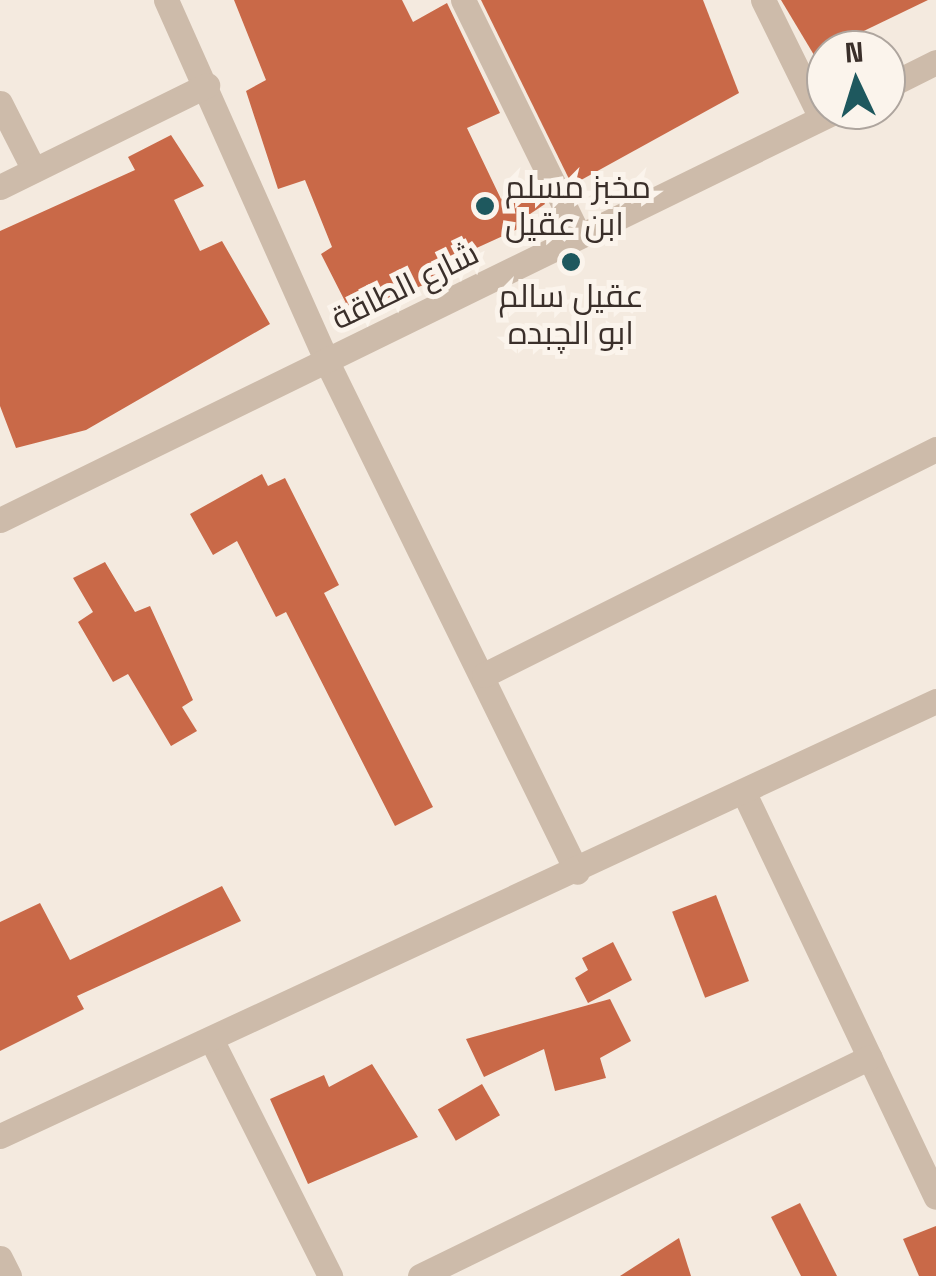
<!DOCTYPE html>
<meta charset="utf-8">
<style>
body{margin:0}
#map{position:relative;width:936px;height:1276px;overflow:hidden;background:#f4eadf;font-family:"Space Grotesk",Cairo,sans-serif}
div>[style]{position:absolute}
.building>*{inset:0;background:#c96948;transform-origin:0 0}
.minor>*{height:25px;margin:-12.5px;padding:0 12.5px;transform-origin:12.5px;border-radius:12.5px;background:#cdbbaa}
.dots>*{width:28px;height:28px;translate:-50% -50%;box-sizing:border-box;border:5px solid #fbf4ec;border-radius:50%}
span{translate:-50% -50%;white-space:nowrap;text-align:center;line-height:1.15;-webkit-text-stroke:10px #fbf4ec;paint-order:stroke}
.poi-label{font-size:32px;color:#3a2f2a}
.left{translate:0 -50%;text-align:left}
.street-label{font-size:32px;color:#3a2f2a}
.north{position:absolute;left:806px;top:30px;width:100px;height:100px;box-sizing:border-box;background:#fbf4ec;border:2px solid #aea59e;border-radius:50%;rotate:356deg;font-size:28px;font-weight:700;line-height:40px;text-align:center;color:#3a2f2a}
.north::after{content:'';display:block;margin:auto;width:35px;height:45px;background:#1e585e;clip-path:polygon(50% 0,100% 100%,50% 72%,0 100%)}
</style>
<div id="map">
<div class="building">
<div style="clip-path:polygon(234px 0,402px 0,413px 22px,447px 3px,500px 113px,467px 128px,501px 199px,535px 184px,545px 204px,527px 216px,531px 223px,459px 256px,466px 267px,352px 315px,321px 254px,332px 247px,305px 180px,278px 189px,246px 91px,266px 80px)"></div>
<div style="clip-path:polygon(481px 0,703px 0,739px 93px,572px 185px)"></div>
<div style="clip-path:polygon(781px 0,928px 0,814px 55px)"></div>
<div style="clip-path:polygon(171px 135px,204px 186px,174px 200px,200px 251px,222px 241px,270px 324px,86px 430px,16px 448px,0 406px,0 231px,135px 170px,128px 157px)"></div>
<div style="clip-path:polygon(262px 474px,268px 486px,285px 478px,339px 585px,324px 593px,433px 807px,395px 826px,286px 612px,276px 617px,237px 541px,213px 555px,190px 514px)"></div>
<div style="clip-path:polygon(105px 562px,135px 612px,150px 606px,193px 700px,182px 707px,197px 731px,171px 746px,128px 674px,113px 682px,78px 622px,93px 612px,73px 578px)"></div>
<div style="clip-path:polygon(222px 886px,241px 921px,77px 996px,84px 1009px,0 1051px,0 922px,40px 903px,70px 960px)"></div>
<div style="left:716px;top:895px;width:92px;height:47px;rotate:69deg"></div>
<div style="clip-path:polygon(613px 942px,632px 980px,588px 1003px,575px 978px,588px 970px,582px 958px)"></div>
<div style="clip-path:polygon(610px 999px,631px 1041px,600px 1058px,606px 1078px,555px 1091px,544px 1049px,484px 1077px,466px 1039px)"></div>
<div style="clip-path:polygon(372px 1064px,418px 1137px,308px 1184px,270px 1099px,324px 1075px,329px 1087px)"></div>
<div style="left:482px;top:1084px;width:36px;height:51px;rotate:60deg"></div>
<div style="clip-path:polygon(800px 1203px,837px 1276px,801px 1276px,771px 1217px)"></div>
<div style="clip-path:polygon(936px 1226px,936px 1276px,919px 1276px,903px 1239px)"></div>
<div style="clip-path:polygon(679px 1238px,691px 1276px,620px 1276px)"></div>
</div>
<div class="minor">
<div style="left:166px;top:0;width:394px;rotate:66deg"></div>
<div style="left:326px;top:360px;width:570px;rotate:63.88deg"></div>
<div style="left:463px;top:0;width:263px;rotate:63.8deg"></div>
<div style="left:763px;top:0;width:131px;rotate:63.8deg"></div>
<div style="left:886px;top:87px;width:56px;rotate:-26.6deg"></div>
<div style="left:0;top:103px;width:75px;rotate:63.1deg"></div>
<div style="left:0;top:187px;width:231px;rotate:-26.2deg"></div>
<div style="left:0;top:520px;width:933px;rotate:-26.07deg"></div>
<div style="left:484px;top:675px;width:505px;rotate:-26.57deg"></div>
<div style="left:744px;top:793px;width:447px;rotate:64.6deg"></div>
<div style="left:213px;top:1043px;width:261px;rotate:63.3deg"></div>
<div style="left:0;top:1136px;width:1032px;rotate:-24.93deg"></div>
<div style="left:0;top:1258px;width:20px;rotate:63deg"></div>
<div style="left:420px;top:1276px;width:500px;rotate:-25.95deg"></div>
</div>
<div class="dots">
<div style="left:485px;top:206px;background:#1e585e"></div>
<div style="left:571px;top:262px;background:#1e585e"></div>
</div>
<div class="poi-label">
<span class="left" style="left:505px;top:206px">مخبز مسلم<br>ابن عقيل</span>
<span style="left:571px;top:315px">عقيل سالم<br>ابو الچبده</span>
</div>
<div class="street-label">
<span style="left:405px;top:286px;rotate:-26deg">شارع الطاقة</span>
</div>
<div class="north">N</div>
</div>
